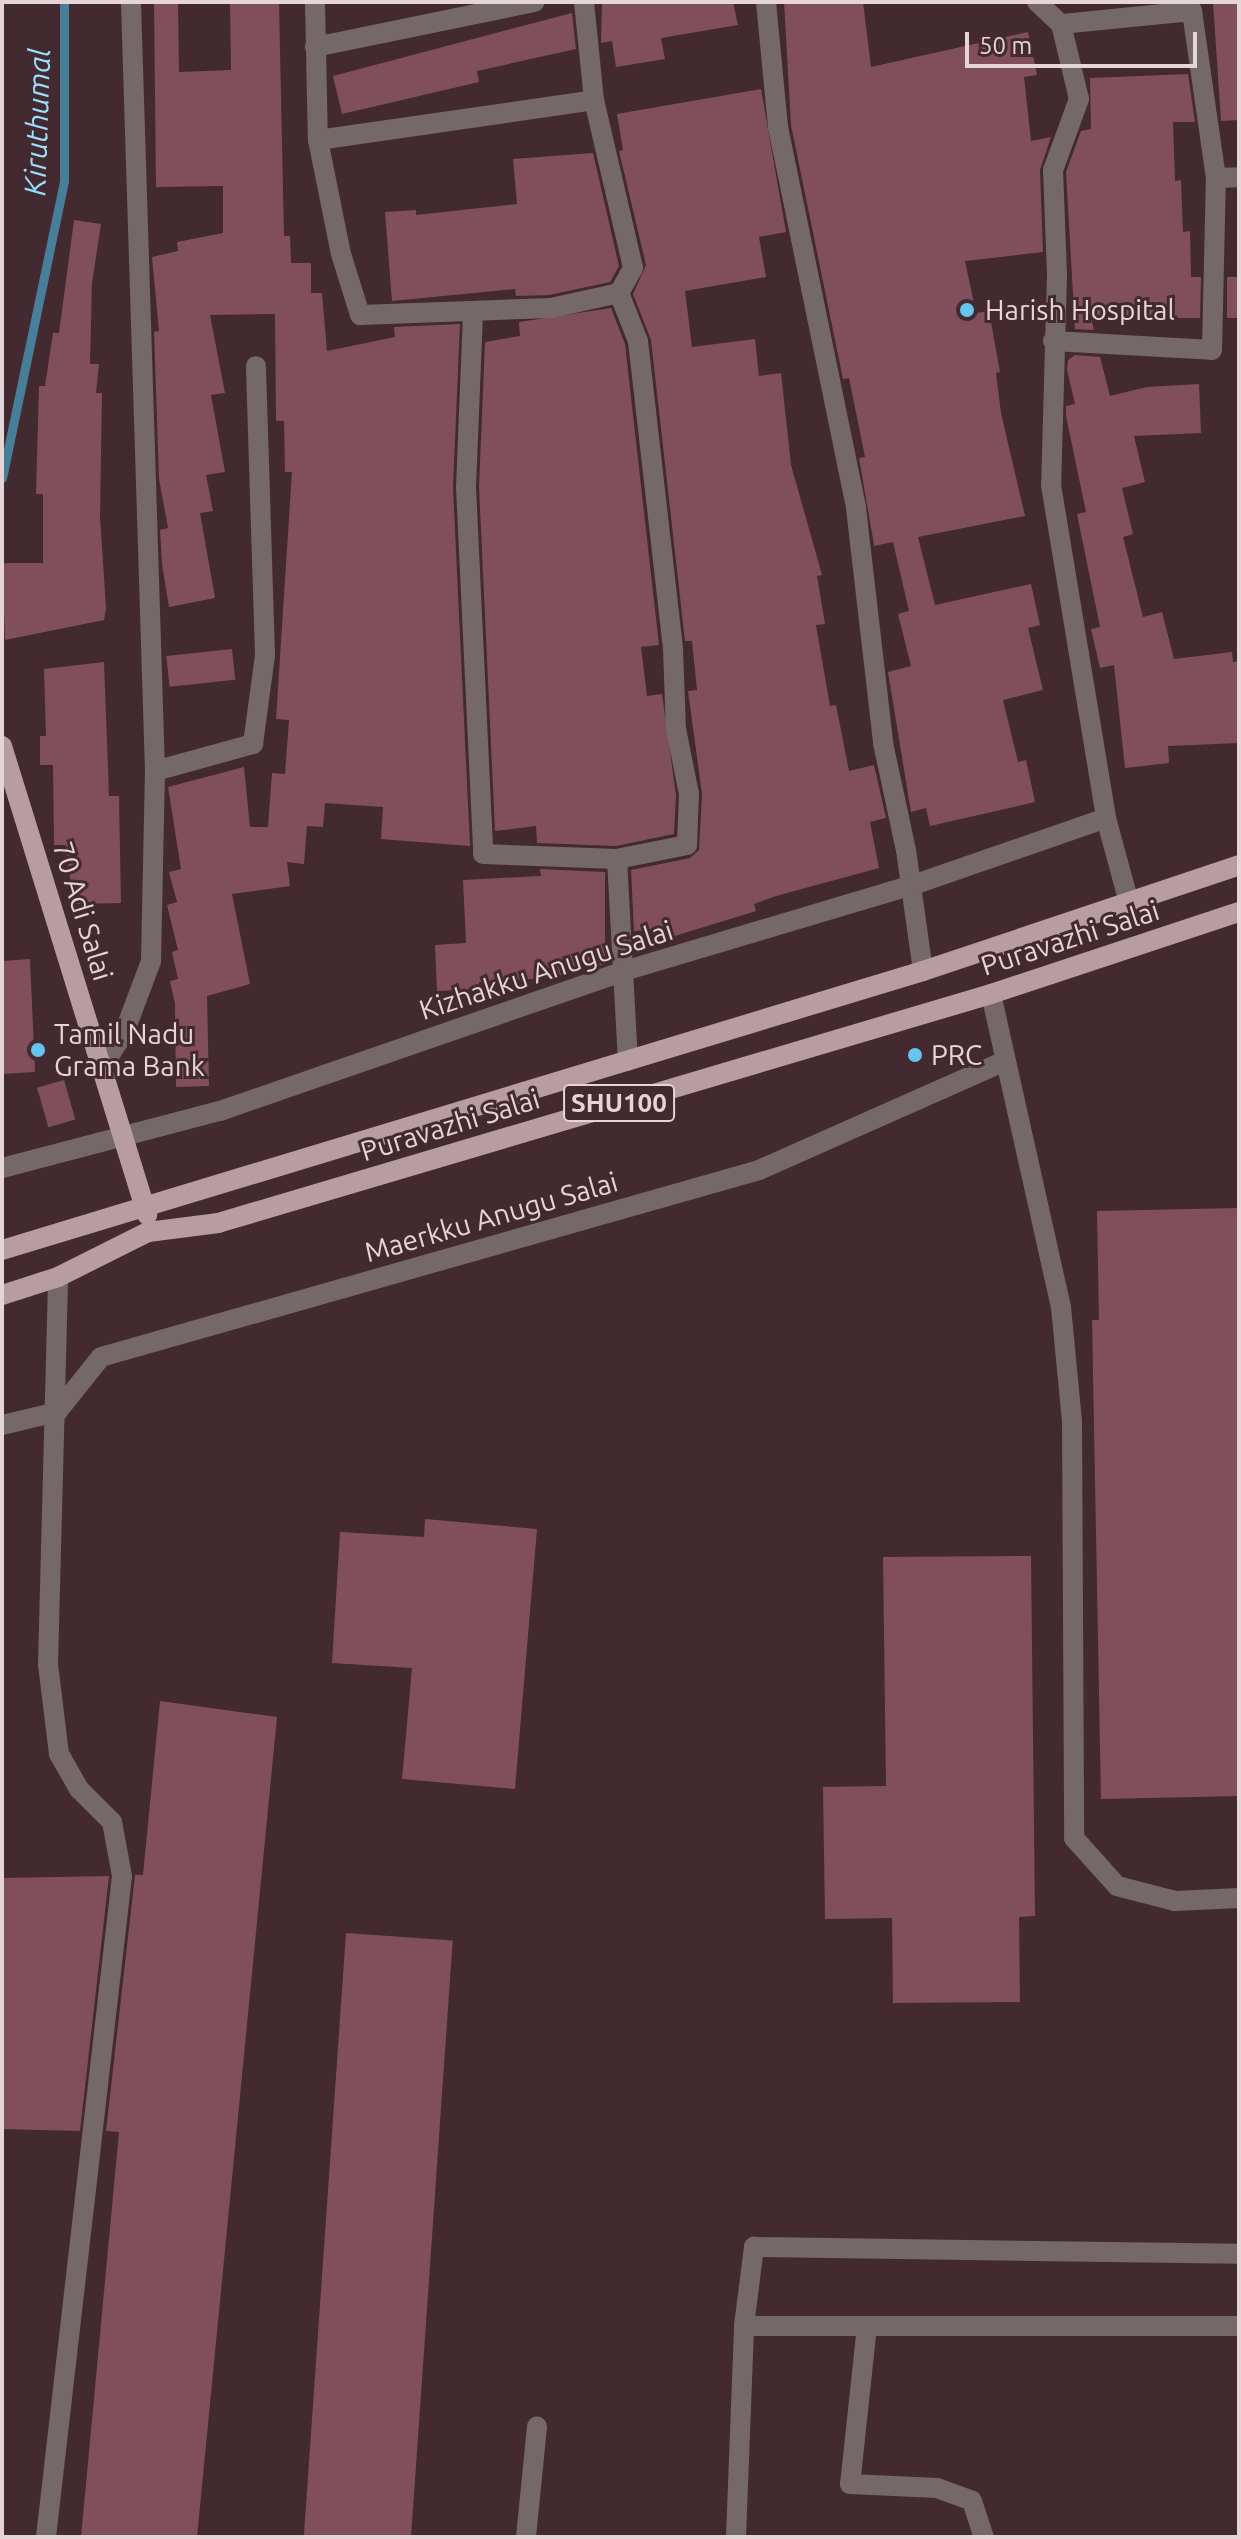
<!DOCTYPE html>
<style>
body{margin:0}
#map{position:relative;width:1241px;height:2539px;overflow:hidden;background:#432a31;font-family:Ubuntu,sans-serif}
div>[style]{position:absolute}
.stream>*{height:9px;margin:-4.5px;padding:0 4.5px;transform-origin:4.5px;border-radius:4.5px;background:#477f99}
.building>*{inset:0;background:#814e5c;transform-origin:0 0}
.minor>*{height:20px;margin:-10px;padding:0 10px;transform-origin:10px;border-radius:10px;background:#75686b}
.major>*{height:20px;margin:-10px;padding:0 10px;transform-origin:10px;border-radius:10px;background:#b79ca3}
.dots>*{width:22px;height:22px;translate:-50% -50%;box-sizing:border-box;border:4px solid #432a31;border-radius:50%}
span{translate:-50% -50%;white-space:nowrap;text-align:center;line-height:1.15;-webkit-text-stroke:6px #432a31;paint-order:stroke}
.shield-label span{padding:2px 6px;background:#432a31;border:2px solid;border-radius:6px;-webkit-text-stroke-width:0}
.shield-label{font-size:26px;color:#e5d4d8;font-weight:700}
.poi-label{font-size:28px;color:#e5d4d8}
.left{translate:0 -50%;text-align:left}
.street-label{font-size:28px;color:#e5d4d8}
.water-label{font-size:30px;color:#9bdefe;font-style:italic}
.frame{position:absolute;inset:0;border:4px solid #e5d4d8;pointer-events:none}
.scale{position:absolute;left:965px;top:32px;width:232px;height:36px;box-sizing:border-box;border:4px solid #e5d4d8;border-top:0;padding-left:10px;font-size:24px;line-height:28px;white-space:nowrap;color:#e5d4d8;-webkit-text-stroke:6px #432a31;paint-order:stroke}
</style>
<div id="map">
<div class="stream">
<div style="left:2px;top:478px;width:304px;rotate:-78.2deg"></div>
<div style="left:64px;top:180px;width:178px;rotate:-90deg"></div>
</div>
<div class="building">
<div style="clip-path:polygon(154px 2px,178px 2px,179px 72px,231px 70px,230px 3px,279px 3px,284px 236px,290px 236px,291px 263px,311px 263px,311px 293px,322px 293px,327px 351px,395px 337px,394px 327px,460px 324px,453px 487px,470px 846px,381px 839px,383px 807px,325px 803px,323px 827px,307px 826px,304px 864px,287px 862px,290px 886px,232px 894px,250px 984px,207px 996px,209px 1086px,176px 1087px,175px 1004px,170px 981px,178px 979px,172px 952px,178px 950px,167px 905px,177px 902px,169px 872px,181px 869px,168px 787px,244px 767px,250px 827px,268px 827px,272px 773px,285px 774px,289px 720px,276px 719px,292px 472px,285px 472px,284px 421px,276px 421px,275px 314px,210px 315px,225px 393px,211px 395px,225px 472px,206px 475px,213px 511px,200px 513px,215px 598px,169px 607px,162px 564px,160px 530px,168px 528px,159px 479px,154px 332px,159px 331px,152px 257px,178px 251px,177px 242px,223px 233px,223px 186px,156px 187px)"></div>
<div style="clip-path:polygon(602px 2px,733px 2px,738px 25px,661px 38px,665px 59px,616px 67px,612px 41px,601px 43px)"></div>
<div style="clip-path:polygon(784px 2px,863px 2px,871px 67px,1028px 32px,1037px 75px,1024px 77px,1031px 141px,1051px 137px,1040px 170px,1043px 252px,965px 261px,976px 313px,989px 311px,1000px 372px,996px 373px,1001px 413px,1025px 516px,918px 537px,935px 605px,1031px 584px,1040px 625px,1028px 628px,1043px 690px,1003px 700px,1018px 762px,1026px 760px,1035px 802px,930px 826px,926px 808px,911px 812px,888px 672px,911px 666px,898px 614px,909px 611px,893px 542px,874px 546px,873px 539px,859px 458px,865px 457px,849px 378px,843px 379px,791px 125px)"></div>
<div style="clip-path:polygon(1213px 2px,1239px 2px,1239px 120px,1221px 121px)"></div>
<div style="clip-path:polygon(572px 13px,576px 49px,477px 71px,479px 82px,342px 114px,333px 76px)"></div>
<div style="clip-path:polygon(1188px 74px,1195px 122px,1173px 122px,1175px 181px,1181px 180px,1183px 232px,1190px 231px,1191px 277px,1201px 277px,1200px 318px,1091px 318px,1094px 330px,1075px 329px,1066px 172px,1081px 131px,1091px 129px,1090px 78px)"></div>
<div style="clip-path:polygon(761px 89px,786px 232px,759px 237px,766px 277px,685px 291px,692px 347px,755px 339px,759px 376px,781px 373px,791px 465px,822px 575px,817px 576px,825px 624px,816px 625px,830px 706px,836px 705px,849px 771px,874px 765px,886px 818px,870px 822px,879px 868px,776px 896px,754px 904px,756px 911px,665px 939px,665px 929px,634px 931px,631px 870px,690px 858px,699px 850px,702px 794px,688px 691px,697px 690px,692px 641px,685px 641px,651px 340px,633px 294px,646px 265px,619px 151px,623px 150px,617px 114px)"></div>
<div style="clip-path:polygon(593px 153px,619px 266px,610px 282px,549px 295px,516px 296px,515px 289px,392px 301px,385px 212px,416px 210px,416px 215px,517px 204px,513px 159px)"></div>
<div style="clip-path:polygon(74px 220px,101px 224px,92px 283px,90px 364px,99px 364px,96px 393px,102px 393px,100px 516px,106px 608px,104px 620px,5px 640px,2px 563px,43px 563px,43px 494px,36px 494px,39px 386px,45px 386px,53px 333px,59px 333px)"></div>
<div style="left:1227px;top:277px;width:12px;height:41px"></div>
<div style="clip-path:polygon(611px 308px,625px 344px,659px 645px,641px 647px,647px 696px,662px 694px,676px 795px,674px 834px,616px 846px,537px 843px,536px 826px,495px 831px,479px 487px,485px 342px,520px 336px,519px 322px)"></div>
<div style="clip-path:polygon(1075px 355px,1100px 357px,1110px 396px,1147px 387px,1199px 384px,1201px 433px,1134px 436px,1145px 482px,1122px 488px,1133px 534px,1123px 537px,1143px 617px,1162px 612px,1174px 659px,1232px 652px,1233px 662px,1239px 661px,1239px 743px,1168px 746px,1169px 763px,1125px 768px,1114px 665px,1100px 668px,1091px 629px,1100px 627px,1077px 514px,1086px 512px,1066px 416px,1066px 406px,1075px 404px,1067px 370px,1068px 360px)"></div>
<div style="left:232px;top:649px;width:31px;height:66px;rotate:84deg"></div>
<div style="clip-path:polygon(104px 662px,109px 796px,119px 796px,121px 903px,73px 904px,66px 845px,54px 845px,53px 765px,40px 765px,40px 736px,46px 736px,44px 669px)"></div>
<div style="clip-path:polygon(540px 869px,605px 872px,605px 964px,550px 978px,479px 982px,479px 989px,437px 991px,435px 945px,466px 943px,463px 880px,541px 876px)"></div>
<div style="clip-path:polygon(30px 959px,35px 1072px,2px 1074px,2px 961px)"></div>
<div style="left:64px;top:1080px;width:41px;height:28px;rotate:74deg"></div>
<div style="clip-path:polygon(1239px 1208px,1239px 1796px,1101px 1799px,1092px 1320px,1099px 1320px,1097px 1211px)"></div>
<div style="clip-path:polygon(425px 1519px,537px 1529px,515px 1789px,402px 1779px,412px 1668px,332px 1663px,340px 1532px,424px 1537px)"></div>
<div style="clip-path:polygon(1031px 1556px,1035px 1916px,1019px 1917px,1020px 2002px,893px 2003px,892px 1918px,825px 1919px,823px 1787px,886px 1786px,883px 1557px)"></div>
<div style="clip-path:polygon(160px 1701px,277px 1717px,197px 2537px,81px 2537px,119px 2132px,106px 2131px,135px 1875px,143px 1875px)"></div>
<div style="clip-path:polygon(109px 1876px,80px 2131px,2px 2129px,2px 1878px)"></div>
<div style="left:346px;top:1933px;width:107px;height:607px;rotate:4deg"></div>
</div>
<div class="minor">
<div style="left:315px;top:2px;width:138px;rotate:88.8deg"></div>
<div style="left:318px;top:140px;width:279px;rotate:-8.2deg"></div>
<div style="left:584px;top:2px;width:99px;rotate:84.2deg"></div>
<div style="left:594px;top:100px;width:172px;rotate:76.9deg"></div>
<div style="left:633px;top:268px;width:29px;rotate:119deg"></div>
<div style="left:619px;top:293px;width:52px;rotate:68.4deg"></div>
<div style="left:638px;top:341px;width:310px;rotate:83.5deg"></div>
<div style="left:673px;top:649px;width:80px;rotate:87.9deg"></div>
<div style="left:676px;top:729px;width:66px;rotate:78.7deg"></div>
<div style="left:689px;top:794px;width:51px;rotate:92.2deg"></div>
<div style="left:687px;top:845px;width:71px;rotate:168.7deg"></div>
<div style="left:766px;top:2px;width:126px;rotate:84.5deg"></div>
<div style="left:778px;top:127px;width:389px;rotate:78.4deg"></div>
<div style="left:856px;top:508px;width:237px;rotate:83.4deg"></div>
<div style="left:883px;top:743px;width:109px;rotate:77.9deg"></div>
<div style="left:906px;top:850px;width:122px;rotate:82deg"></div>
<div style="left:1037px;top:2px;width:33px;rotate:43deg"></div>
<div style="left:1061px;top:24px;width:77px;rotate:76.5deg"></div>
<div style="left:1079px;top:99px;width:76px;rotate:110.1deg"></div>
<div style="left:1053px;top:170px;width:105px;rotate:87.8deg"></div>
<div style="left:1057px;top:275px;width:210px;rotate:91.6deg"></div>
<div style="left:1051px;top:485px;width:338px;rotate:80.6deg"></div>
<div style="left:1106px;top:818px;width:84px;rotate:74.8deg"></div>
<div style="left:315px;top:47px;width:224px;rotate:-11.6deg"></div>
<div style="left:318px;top:140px;width:116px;rotate:78.6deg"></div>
<div style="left:341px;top:254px;width:64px;rotate:72.7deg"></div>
<div style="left:360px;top:315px;width:191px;rotate:-2.1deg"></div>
<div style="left:551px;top:308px;width:70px;rotate:-12.4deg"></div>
<div style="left:1216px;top:178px;width:23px;rotate:-2deg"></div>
<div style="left:473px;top:313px;width:174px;rotate:92.3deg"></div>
<div style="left:466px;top:487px;width:367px;rotate:87.3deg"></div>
<div style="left:483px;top:854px;width:134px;rotate:2.1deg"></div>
<div style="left:617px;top:859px;width:202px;rotate:86.9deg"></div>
<div style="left:1053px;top:341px;width:159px;rotate:3.2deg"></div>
<div style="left:1212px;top:350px;width:172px;rotate:-88.7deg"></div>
<div style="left:1216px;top:178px;width:169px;rotate:-98.2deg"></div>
<div style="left:1192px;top:11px;width:132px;rotate:174.3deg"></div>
<div style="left:155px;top:771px;width:102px;rotate:-15.4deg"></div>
<div style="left:253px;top:744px;width:90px;rotate:-82.3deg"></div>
<div style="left:265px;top:655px;width:289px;rotate:-91.8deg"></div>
<div style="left:991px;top:994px;width:321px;rotate:77.4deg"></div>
<div style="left:1061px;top:1307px;width:115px;rotate:84.5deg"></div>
<div style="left:1072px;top:1421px;width:417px;rotate:89.7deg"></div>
<div style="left:1074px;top:1838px;width:64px;rotate:48.1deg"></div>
<div style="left:1117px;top:1886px;width:60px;rotate:14.5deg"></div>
<div style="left:1175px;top:1901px;width:64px;rotate:-2.7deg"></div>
<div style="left:102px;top:1067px;width:40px;rotate:-57.1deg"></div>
<div style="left:124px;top:1033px;width:77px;rotate:-69.4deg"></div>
<div style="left:151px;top:961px;width:190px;rotate:-88.8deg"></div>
<div style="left:155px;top:771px;width:769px;rotate:-91.79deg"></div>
<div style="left:2px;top:1168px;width:225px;rotate:-14.7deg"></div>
<div style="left:220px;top:1111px;width:428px;rotate:-19.1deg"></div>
<div style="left:624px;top:971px;width:298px;rotate:-16.6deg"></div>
<div style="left:910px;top:886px;width:207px;rotate:-19.1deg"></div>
<div style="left:2px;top:1425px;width:57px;rotate:-13.3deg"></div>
<div style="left:57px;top:1412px;width:70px;rotate:-51.3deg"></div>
<div style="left:101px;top:1357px;width:684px;rotate:-15.86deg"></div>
<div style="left:759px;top:1170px;width:269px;rotate:-23.9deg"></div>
<div style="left:744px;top:2326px;width:80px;rotate:-82.8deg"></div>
<div style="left:754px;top:2247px;width:485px;rotate:0.8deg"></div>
<div style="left:867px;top:2326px;width:159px;rotate:96.1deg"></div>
<div style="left:850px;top:2484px;width:87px;rotate:2.6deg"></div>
<div style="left:937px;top:2488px;width:37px;rotate:20deg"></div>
<div style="left:972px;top:2501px;width:38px;rotate:72deg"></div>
<div style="left:46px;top:2537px;width:665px;rotate:-83.44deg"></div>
<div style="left:122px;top:1876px;width:55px;rotate:-100.5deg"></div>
<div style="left:112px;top:1822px;width:47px;rotate:-135deg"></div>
<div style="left:79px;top:1789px;width:40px;rotate:-119.7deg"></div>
<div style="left:59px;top:1754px;width:91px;rotate:-97deg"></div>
<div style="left:48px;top:1664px;width:387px;rotate:-88.5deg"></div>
<div style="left:526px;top:2537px;width:111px;rotate:-84.3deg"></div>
<div style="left:736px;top:2537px;width:211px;rotate:-87.8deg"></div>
<div style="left:744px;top:2326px;width:495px"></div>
</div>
<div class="major">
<div style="left:2px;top:746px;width:491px;rotate:72.8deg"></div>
<div style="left:2px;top:1250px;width:962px;rotate:-16.85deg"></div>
<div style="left:923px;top:971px;width:333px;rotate:-18.5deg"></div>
<div style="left:2px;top:1295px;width:59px;rotate:-17.8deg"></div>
<div style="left:58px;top:1277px;width:101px;rotate:-26.6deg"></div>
<div style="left:148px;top:1232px;width:71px;rotate:-7.3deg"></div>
<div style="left:218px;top:1223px;width:806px;rotate:-16.5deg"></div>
<div style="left:991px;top:994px;width:261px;rotate:-18.3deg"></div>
</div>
<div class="dots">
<div style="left:967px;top:310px;background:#65c5ef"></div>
<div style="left:38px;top:1050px;background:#65c5ef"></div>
<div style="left:915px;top:1055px;background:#65c5ef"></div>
</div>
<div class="shield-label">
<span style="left:619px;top:1103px">SHU100</span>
</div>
<div class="poi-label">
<span class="left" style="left:985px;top:310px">Harish Hospital</span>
<span class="left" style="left:54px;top:1050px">Tamil Nadu<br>Grama Bank</span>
<span class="left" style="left:931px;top:1055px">PRC</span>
</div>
<div class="street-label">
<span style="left:83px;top:911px;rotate:73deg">70 Adi Salai</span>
<span style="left:1070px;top:938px;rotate:-18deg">Puravazhi Salai</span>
<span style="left:546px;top:970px;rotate:-18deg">Kizhakku Anugu Salai</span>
<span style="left:450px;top:1125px;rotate:-17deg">Puravazhi Salai</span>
<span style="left:491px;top:1217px;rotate:-16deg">Maerkku Anugu Salai</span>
</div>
<div class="water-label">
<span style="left:37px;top:122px;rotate:-88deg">Kiruthumal</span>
</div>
<div class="frame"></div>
<div class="scale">50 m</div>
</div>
